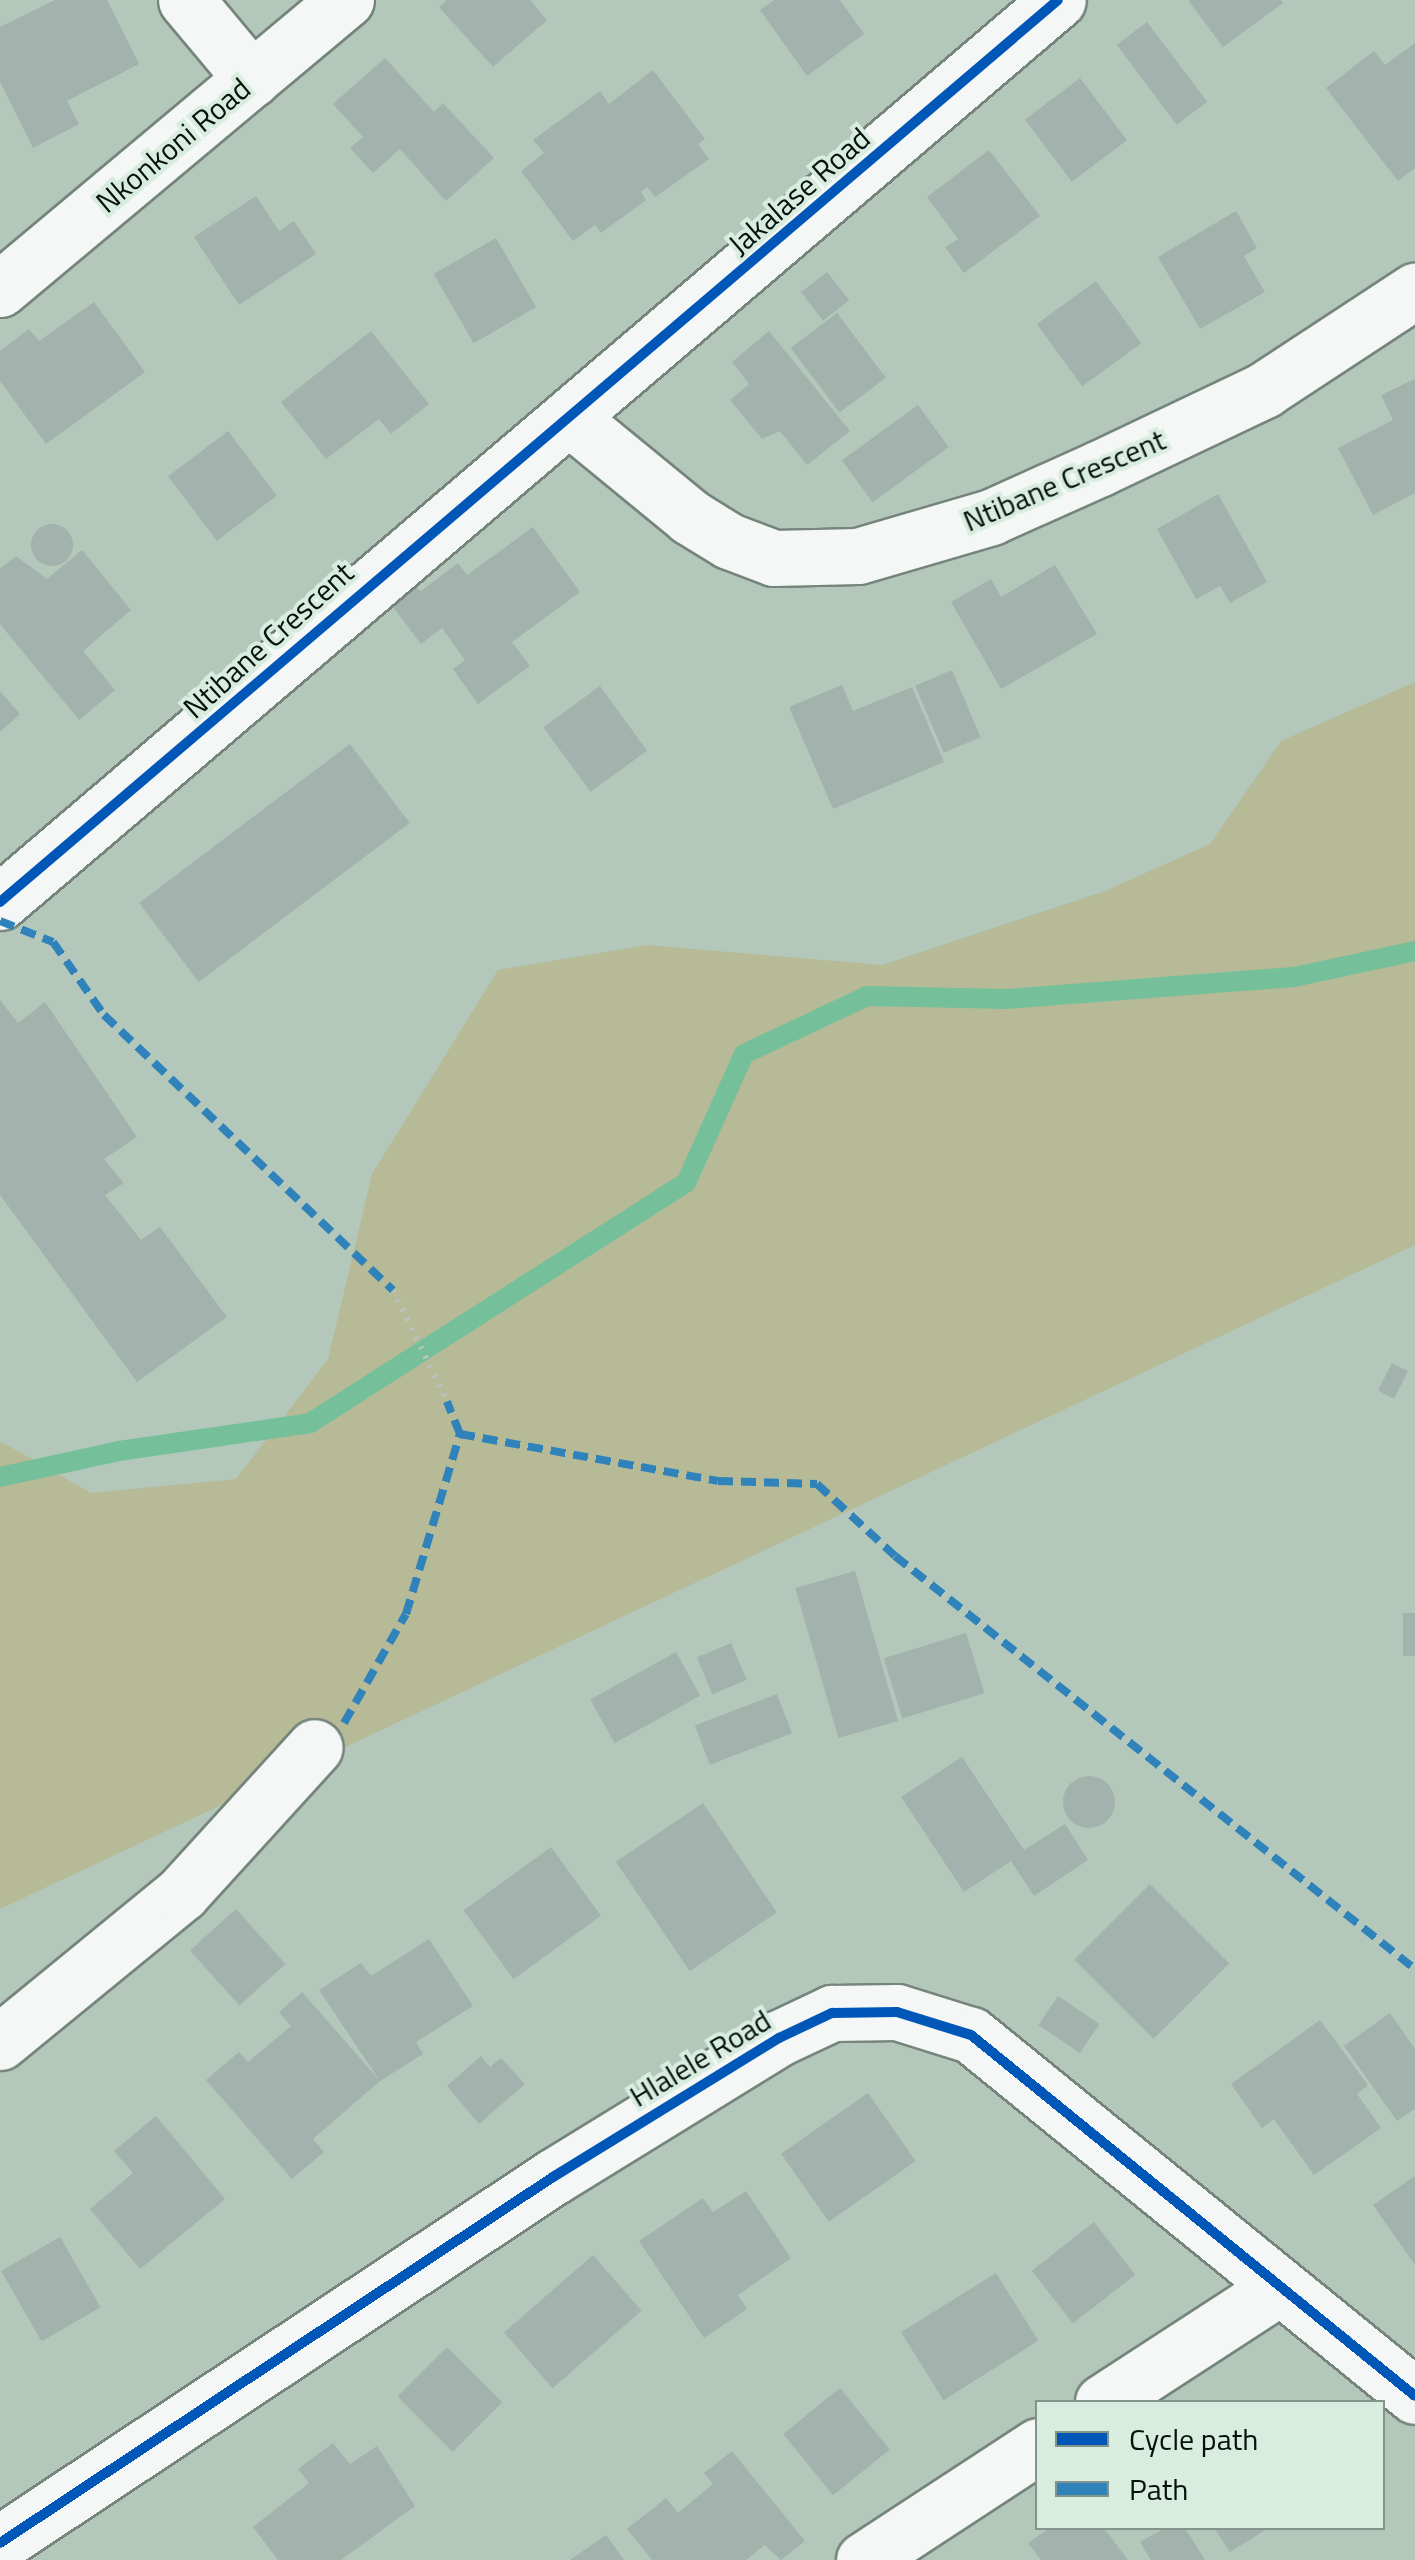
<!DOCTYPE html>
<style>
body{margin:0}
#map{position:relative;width:1415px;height:2560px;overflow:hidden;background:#b3c8bb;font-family:"Titillium Web",sans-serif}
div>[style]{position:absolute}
.green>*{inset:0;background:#b6ba97}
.stream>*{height:20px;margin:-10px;padding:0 10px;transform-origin:10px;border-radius:10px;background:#75c09a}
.building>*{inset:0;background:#a1b3ac;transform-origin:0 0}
.round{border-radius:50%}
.path>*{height:6px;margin-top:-3px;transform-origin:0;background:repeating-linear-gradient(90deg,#bbc1be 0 2.5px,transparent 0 10.5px)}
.roads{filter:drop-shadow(2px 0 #75857c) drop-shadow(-2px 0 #75857c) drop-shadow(0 2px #75857c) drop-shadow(0 -2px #75857c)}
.minor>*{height:55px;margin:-27.5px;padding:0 27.5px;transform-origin:27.5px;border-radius:27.5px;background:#f4f7f5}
.quiet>*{height:8px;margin-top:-4px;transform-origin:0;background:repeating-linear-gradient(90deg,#3083ba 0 15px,transparent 0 23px)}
.cycleway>*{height:10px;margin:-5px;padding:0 5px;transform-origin:5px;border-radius:5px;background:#0057b8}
span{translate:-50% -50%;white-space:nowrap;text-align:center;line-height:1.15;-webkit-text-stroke:8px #d8ece0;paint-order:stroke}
.street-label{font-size:30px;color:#04120a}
.legend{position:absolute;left:1035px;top:2400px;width:350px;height:130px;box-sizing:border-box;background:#d8ece0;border:2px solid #83958a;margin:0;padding:12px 18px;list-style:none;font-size:30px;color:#04120a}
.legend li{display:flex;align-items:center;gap:20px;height:50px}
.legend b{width:50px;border:2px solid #83958a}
</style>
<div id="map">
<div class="green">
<div style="clip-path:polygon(1415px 682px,1415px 1245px,0 1909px,0 1441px,91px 1493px,236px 1479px,328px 1359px,372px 1174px,498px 970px,647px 945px,882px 965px,1105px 891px,1210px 844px,1281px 741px)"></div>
</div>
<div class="stream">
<div style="left:0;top:1477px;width:122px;rotate:-12.3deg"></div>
<div style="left:119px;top:1451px;width:193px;rotate:-8.3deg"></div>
<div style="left:310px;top:1423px;width:446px;rotate:-32.6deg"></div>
<div style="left:686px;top:1183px;width:141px;rotate:-65.8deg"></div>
<div style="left:744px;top:1054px;width:136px;rotate:-25.2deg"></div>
<div style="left:867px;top:996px;width:140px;rotate:1.2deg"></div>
<div style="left:1007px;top:999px;width:288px;rotate:-4.4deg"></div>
<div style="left:1294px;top:977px;width:124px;rotate:-12.1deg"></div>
</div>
<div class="building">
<div style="clip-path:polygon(55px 0,107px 0,139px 64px,67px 101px,79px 124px,33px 148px,0 82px,0 27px)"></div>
<div style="clip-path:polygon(447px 0,530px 0,547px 20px,493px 67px,439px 7px)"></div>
<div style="clip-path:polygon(774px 0,840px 0,864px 34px,807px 76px,760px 10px)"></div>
<div style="clip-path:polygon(1188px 0,1281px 0,1283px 3px,1223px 47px)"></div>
<div style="left:1147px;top:22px;width:100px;height:38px;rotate:53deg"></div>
<div style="clip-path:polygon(1415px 43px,1415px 168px,1398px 181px,1326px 88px,1374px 51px,1385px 65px)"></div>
<div style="clip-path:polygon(385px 58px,434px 112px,443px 103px,494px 158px,446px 201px,400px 149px,373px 173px,350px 148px,363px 137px,333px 104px)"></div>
<div style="clip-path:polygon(653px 70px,705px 139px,698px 144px,709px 159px,655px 197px,647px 187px,641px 192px,646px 200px,601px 233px,595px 225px,573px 241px,521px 171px,544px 153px,533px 140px,600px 91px,609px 104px)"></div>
<div style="left:1080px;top:78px;width:78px;height:69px;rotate:53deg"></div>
<div style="clip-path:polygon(989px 150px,1040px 216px,964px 273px,945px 247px,958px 239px,927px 197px)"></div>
<div style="clip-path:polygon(256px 196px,279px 231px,294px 221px,316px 254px,239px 305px,194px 237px)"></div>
<div style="clip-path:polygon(1236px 211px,1257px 248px,1244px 256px,1265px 292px,1200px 329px,1158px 257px)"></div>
<div style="left:496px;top:238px;width:80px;height:72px;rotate:60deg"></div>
<div style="left:827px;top:272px;width:36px;height:33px;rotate:52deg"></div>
<div style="left:1096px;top:281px;width:77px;height:73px;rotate:54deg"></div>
<div style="clip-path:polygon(94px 302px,145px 372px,46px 444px,0 381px,0 351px,29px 329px,39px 341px)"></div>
<div style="left:837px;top:313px;width:81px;height:58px;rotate:53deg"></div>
<div style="clip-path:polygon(371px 331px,429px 404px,391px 434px,379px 419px,326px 459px,281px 402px)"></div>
<div style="clip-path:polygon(769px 331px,850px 431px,807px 465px,780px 431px,762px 439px,730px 400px,749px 384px,732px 362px)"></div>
<div style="clip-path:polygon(1415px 379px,1415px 493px,1373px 515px,1338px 448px,1393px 420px,1381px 395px)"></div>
<div style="left:918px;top:405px;width:52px;height:94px;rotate:54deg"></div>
<div style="left:228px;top:431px;width:81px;height:75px;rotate:53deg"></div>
<div style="clip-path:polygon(1218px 494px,1267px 582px,1230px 603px,1220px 586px,1196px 599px,1157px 529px)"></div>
<div class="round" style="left:31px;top:524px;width:42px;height:42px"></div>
<div style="clip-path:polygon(533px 527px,580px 592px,512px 642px,530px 666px,478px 704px,453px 669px,465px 660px,442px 628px,421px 644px,390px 603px,413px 586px,421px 591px,458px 563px,467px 575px)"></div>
<div style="clip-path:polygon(82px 550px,131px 610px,83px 651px,115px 690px,79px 720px,0 624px,0 569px,16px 556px,47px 579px)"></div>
<div style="clip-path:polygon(1055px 565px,1097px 634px,1001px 689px,951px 602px,991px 579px,1001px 597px)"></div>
<div style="left:952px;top:670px;width:73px;height:40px;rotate:67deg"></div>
<div style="clip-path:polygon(842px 685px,853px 711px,912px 687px,944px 762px,833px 809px,789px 707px)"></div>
<div style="left:600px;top:686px;width:80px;height:70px;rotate:54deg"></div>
<div style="clip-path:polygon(0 691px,20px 714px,0 732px)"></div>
<div style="left:350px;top:744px;width:99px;height:264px;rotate:53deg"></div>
<div style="clip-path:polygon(0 1000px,18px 1023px,45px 1002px,137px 1137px,104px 1159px,124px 1183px,105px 1195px,141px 1240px,160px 1227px,227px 1317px,137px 1382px,0 1195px)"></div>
<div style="left:1392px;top:1363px;width:18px;height:31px;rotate:27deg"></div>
<div style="left:855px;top:1571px;width:156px;height:62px;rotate:74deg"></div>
<div style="left:1403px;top:1613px;width:12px;height:43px"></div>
<div style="left:966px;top:1633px;width:63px;height:86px;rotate:73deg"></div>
<div style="left:731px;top:1643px;width:40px;height:37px;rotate:67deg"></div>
<div style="left:676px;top:1652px;width:50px;height:98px;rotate:61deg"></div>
<div style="left:777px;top:1694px;width:42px;height:88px;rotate:69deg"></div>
<div style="clip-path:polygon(962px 1757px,1024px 1850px,1065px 1824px,1088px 1860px,1034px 1896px,1011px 1861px,964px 1892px,901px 1797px)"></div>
<div class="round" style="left:1063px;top:1776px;width:52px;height:52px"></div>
<div style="left:703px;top:1803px;width:132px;height:105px;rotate:56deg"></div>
<div style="left:551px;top:1847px;width:85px;height:108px;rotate:54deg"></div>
<div style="left:1150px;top:1884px;width:112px;height:107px;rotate:45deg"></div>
<div style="left:236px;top:1909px;width:74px;height:62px;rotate:48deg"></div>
<div style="clip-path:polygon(429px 1939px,473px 2006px,416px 2042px,423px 2054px,380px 2081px,319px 1990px,361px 1963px,371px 1976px)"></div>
<div style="clip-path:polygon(302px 1992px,380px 2081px,313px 2139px,324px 2152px,292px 2179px,206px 2080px,239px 2052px,248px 2062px,291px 2026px,279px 2012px)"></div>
<div style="left:1058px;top:1996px;width:50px;height:35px;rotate:34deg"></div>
<div style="clip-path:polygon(1390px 2013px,1415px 2049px,1415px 2109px,1397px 2121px,1344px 2046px)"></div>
<div style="clip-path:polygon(1320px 2020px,1368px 2085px,1357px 2094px,1381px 2128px,1314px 2175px,1274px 2119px,1262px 2128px,1231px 2084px)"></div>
<div style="clip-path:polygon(481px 2056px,490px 2067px,501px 2058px,525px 2084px,479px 2124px,447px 2086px)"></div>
<div style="left:868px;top:2093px;width:83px;height:106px;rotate:55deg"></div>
<div style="clip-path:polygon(156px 2116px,225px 2199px,140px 2269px,90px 2209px,133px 2173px,114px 2151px)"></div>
<div style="clip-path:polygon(1415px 2176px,1415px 2265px,1373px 2205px)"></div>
<div style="clip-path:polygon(746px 2191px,791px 2258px,738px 2295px,747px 2309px,704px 2338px,639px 2241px,703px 2198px,713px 2212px)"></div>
<div style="left:1094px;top:2222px;width:67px;height:79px;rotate:52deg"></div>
<div style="left:60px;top:2237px;width:81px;height:68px;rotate:60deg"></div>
<div style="left:593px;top:2255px;width:74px;height:118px;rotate:49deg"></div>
<div style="left:996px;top:2273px;width:80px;height:112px;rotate:58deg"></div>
<div style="left:447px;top:2347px;width:78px;height:70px;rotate:45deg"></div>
<div style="left:840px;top:2388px;width:79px;height:73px;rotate:51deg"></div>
<div style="clip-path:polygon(333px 2443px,350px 2464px,377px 2446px,415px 2506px,341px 2560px,278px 2560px,253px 2527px,309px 2483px,298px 2469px)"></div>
<div style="clip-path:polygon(732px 2451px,805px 2541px,781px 2560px,765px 2545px,746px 2560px,652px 2560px,627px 2529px,666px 2498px,678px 2513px,713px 2484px,704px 2473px)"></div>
<div style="clip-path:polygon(1049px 2528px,1104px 2528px,1128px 2560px,1041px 2560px,1028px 2543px)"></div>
<div style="clip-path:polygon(1165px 2528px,1185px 2528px,1205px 2560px,1151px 2560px,1140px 2542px)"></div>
<div style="clip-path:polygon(1214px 2528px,1269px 2528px,1230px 2552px)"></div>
<div style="clip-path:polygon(606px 2535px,624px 2560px,570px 2560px)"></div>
</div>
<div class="path">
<div style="left:393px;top:1290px;width:123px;rotate:64.1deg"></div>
</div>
<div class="roads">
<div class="minor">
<div style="left:186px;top:0;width:103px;rotate:50.1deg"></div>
<div style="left:0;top:289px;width:451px;rotate:-39.9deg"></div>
<div style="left:572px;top:420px;width:153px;rotate:39.4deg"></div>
<div style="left:690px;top:517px;width:46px;rotate:31.6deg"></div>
<div style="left:729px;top:541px;width:48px;rotate:20.7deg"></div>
<div style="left:774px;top:558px;width:84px;rotate:-1.4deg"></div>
<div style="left:858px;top:556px;width:139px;rotate:-16.3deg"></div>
<div style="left:991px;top:517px;width:120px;rotate:-24.2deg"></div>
<div style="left:1100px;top:468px;width:182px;rotate:-25.4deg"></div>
<div style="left:1264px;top:390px;width:181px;rotate:-33.3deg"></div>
<div style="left:0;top:902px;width:1390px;rotate:-40.45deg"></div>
<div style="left:0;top:2042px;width:235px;rotate:-39.3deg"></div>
<div style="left:182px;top:1893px;width:197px;rotate:-47.7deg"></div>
<div style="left:1103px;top:2402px;width:207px;rotate:-33deg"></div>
<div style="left:0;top:2543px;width:663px;rotate:-33.5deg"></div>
<div style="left:553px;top:2177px;width:265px;rotate:-31.6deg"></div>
<div style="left:779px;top:2038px;width:59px;rotate:-25.3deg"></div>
<div style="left:832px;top:2013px;width:65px;rotate:-0.9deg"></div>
<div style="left:897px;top:2012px;width:77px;rotate:17.3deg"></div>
<div style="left:971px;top:2035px;width:572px;rotate:39.11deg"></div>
<div style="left:864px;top:2560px;width:208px;rotate:-33.2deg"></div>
</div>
</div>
<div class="quiet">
<div style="left:0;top:921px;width:57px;rotate:21.6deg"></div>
<div style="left:53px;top:942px;width:89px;rotate:55.1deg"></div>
<div style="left:104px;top:1015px;width:399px;rotate:43.6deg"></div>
<div style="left:460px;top:1434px;width:262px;rotate:10.3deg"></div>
<div style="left:718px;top:1481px;width:99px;rotate:1.7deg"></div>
<div style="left:817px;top:1484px;width:106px;rotate:42.7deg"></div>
<div style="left:895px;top:1556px;width:664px;rotate:38.46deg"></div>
<div style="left:344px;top:1723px;width:125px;rotate:-60.4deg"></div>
<div style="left:406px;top:1614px;width:188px;rotate:-73.3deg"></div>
<div style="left:460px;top:1434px;width:35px;rotate:-112deg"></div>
</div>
<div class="cycleway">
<div style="left:0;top:902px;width:1390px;rotate:-40.45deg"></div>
<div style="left:0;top:2543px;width:663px;rotate:-33.5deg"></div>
<div style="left:553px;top:2177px;width:265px;rotate:-31.6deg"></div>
<div style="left:779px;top:2038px;width:59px;rotate:-25.3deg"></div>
<div style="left:832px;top:2013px;width:65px;rotate:-0.9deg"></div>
<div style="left:897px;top:2012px;width:77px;rotate:17.3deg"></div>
<div style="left:971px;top:2035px;width:572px;rotate:39.11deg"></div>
</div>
<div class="street-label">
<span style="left:173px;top:145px;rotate:-40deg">Nkonkoni Road</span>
<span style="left:799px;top:191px;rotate:-41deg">Jakalase Road</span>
<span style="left:1064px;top:480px;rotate:-23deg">Ntibane Crescent</span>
<span style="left:268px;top:640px;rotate:-42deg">Ntibane Crescent</span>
<span style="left:700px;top:2058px;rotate:-31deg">Hlalele Road</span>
</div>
<ul class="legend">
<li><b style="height:12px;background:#0057b8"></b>Cycle path</li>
<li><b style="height:12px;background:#3083ba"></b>Path</li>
</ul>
</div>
